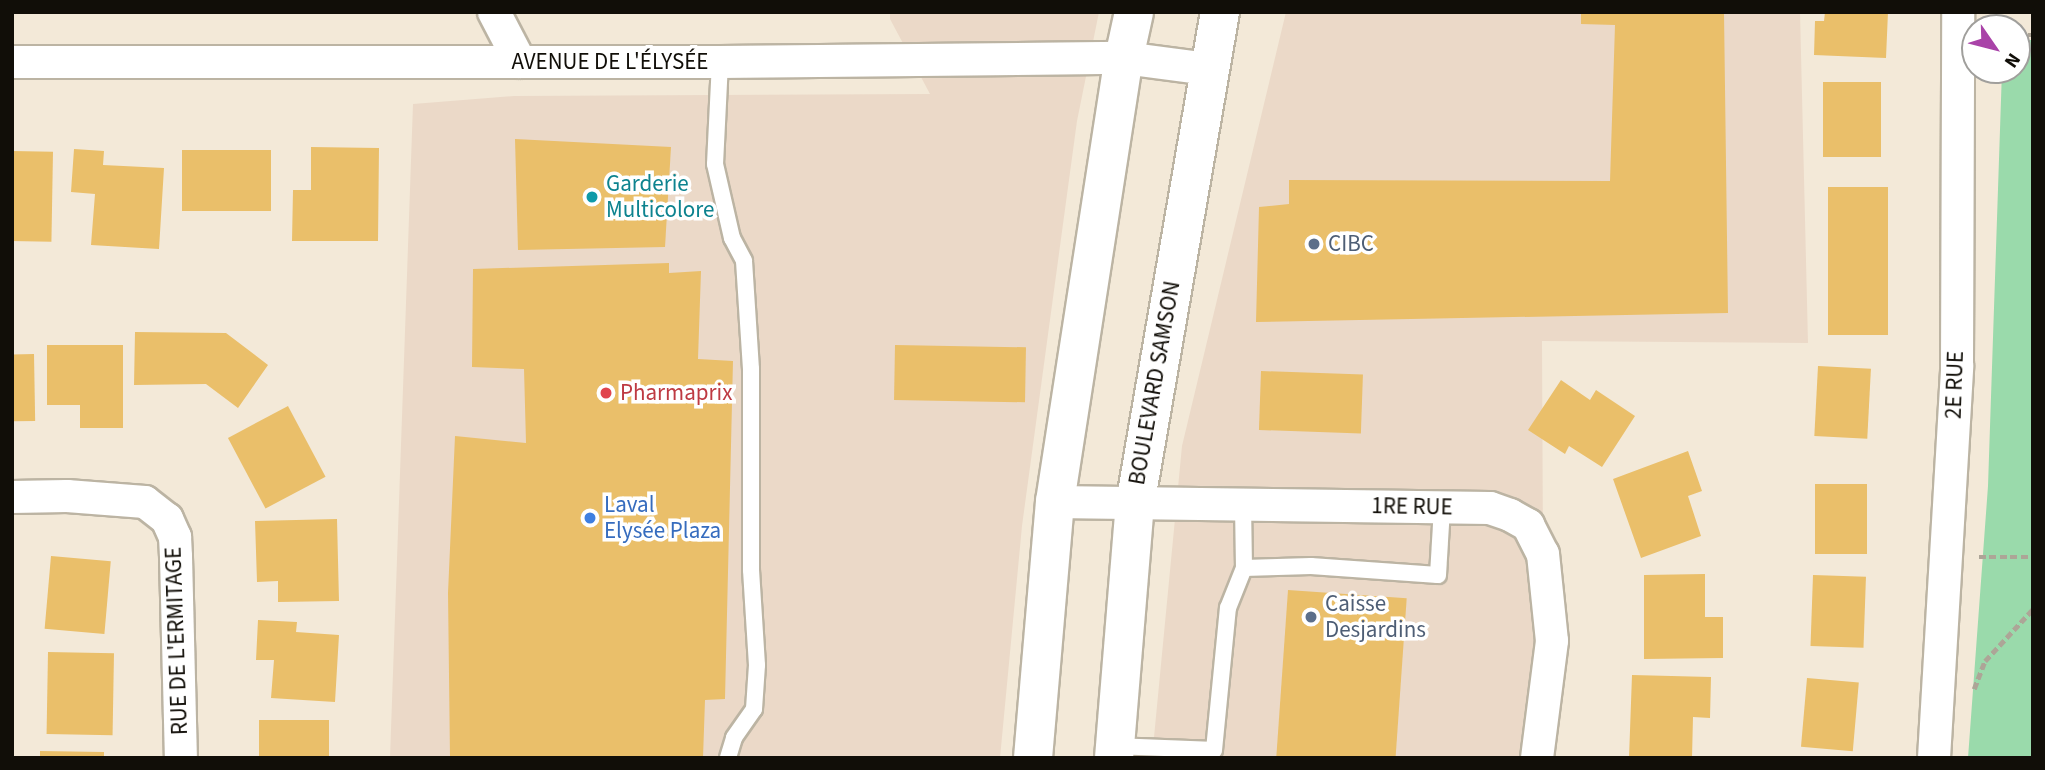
<!DOCTYPE html>
<meta charset="utf-8">
<style>
body{margin:0}
#map{position:relative;width:2045px;height:770px;overflow:hidden;background:#f3e9d8;font-family:"Source Sans 3",sans-serif}
div>[style]{position:absolute}
.commercial>*{inset:0;background:#ebd9c8}
.green>*{inset:0;background:#9adaab}
.building>*{inset:0;background:#eabf6a;transform-origin:0 0}
.path>*{height:4.5px;margin-top:-2.25px;transform-origin:0;background:repeating-linear-gradient(90deg,#ada597 0 7px,transparent 0 10.5px)}
.roads{filter:drop-shadow(2px 0 #bcb4a3) drop-shadow(-2px 0 #bcb4a3) drop-shadow(0 2px #bcb4a3) drop-shadow(0 -2px #bcb4a3)}
.service>*{height:16px;margin:-8px;padding:0 8px;transform-origin:8px;border-radius:8px;background:#fff}
.minor>*{height:32px;margin:-16px;padding:0 16px;transform-origin:16px;border-radius:16px;background:#fff}
.tertiary>*{height:38px;margin:-19px;padding:0 19px;transform-origin:19px;border-radius:19px;background:#fff}
.dots>*{width:19px;height:19px;translate:-50% -50%;box-sizing:border-box;border:4px solid #fff;border-radius:50%}
span{translate:-50% -50%;white-space:nowrap;text-align:center;line-height:1.15;-webkit-text-stroke:7px #fff;paint-order:stroke}
.street-label{font-size:23px;color:#110e08}
.culture-label{font-size:23px;color:#0d838f}
.left{translate:0 -50%;text-align:left}
.service-label{font-size:23px;color:#4e5e75}
.health-label{font-size:23px;color:#be3a42}
.shop-label{font-size:23px;color:#366cbe}
.frame{position:absolute;inset:0;border:14px solid #110e08;pointer-events:none}
.north{position:absolute;left:1961px;top:14px;width:70px;height:70px;box-sizing:border-box;background:#fff;border:2px solid #a09f9c;border-radius:50%;rotate:125deg;font-size:19px;font-weight:700;line-height:28px;text-align:center;color:#110e08}
.north::after{content:'';display:block;margin:auto;width:24px;height:32px;background:#a943a8;clip-path:polygon(50% 0,100% 100%,50% 72%,0 100%)}
</style>
<div id="map">
<div class="commercial">
<div style="clip-path:polygon(890px 12px,1099px 12px,1077px 121px,1022px 526px,1000px 758px,390px 758px,413px 104px,514px 96px,930px 94px,890px 19px)"></div>
<div style="clip-path:polygon(1286px 12px,1800px 12px,1808px 343px,1542px 341px,1543px 554px,1537px 758px,1152px 758px,1182px 446px)"></div>
</div>
<div class="green">
<div style="clip-path:polygon(2017px 40px,2033px 40px,2033px 758px,1968px 758px,1988px 486px,2002px 70px,2017px 70px)"></div>
</div>
<div class="building">
<div style="clip-path:polygon(1581px 12px,1724px 12px,1728px 313px,1256px 322px,1259px 207px,1289px 204px,1289px 180px,1610px 181px,1615px 25px,1581px 24px)"></div>
<div style="clip-path:polygon(1825px 12px,1888px 12px,1886px 58px,1814px 55px,1815px 21px,1824px 21px)"></div>
<div style="left:1823px;top:82px;width:58px;height:75px"></div>
<div style="clip-path:polygon(515px 139px,671px 147px,665px 247px,518px 250px)"></div>
<div style="clip-path:polygon(311px 147px,379px 148px,378px 241px,292px 241px,293px 190px,311px 190px)"></div>
<div style="clip-path:polygon(74px 149px,104px 151px,103px 165px,164px 168px,159px 249px,91px 245px,95px 194px,71px 192px)"></div>
<div style="left:271px;top:150px;width:61px;height:89px;rotate:90deg"></div>
<div style="left:12px;top:151px;width:41px;height:90px;rotate:1deg"></div>
<div style="left:1828px;top:187px;width:60px;height:148px"></div>
<div style="clip-path:polygon(669px 263px,669px 273px,701px 271px,698px 359px,733px 361px,725px 699px,705px 700px,703px 758px,450px 758px,448px 593px,455px 436px,526px 443px,524px 369px,472px 367px,473px 269px)"></div>
<div style="clip-path:polygon(135px 332px,226px 333px,268px 365px,238px 408px,206px 384px,134px 385px)"></div>
<div style="clip-path:polygon(47px 345px,123px 345px,123px 428px,80px 428px,80px 405px,47px 405px)"></div>
<div style="left:895px;top:345px;width:131px;height:55px;rotate:1deg"></div>
<div style="left:34px;top:354px;width:67px;height:22px;rotate:89deg"></div>
<div style="left:1818px;top:366px;width:53px;height:70px;rotate:3deg"></div>
<div style="left:1261px;top:371px;width:102px;height:59px;rotate:2deg"></div>
<div style="clip-path:polygon(1561px 380px,1590px 400px,1596px 390px,1635px 416px,1602px 467px,1569px 446px,1565px 454px,1528px 430px)"></div>
<div style="left:288px;top:406px;width:80px;height:68px;rotate:62deg"></div>
<div style="clip-path:polygon(1688px 451px,1702px 491px,1688px 496px,1701px 536px,1641px 558px,1613px 479px)"></div>
<div style="left:1815px;top:484px;width:52px;height:70px"></div>
<div style="clip-path:polygon(337px 519px,339px 601px,278px 602px,278px 581px,257px 582px,255px 521px)"></div>
<div style="left:51px;top:556px;width:60px;height:73px;rotate:5deg"></div>
<div style="clip-path:polygon(1705px 574px,1705px 617px,1723px 617px,1723px 658px,1644px 659px,1644px 575px)"></div>
<div style="left:1813px;top:575px;width:53px;height:71px;rotate:2deg"></div>
<div style="left:1288px;top:590px;width:119px;height:168px;rotate:4deg"></div>
<div style="clip-path:polygon(258px 620px,297px 622px,296px 632px,339px 635px,335px 702px,271px 698px,274px 660px,256px 660px)"></div>
<div style="left:48px;top:652px;width:66px;height:82px;rotate:1deg"></div>
<div style="clip-path:polygon(1632px 675px,1711px 677px,1710px 718px,1693px 717px,1692px 758px,1629px 758px)"></div>
<div style="left:1807px;top:678px;width:52px;height:69px;rotate:5deg"></div>
<div style="left:259px;top:720px;width:70px;height:38px"></div>
<div style="clip-path:polygon(40px 751px,104px 752px,104px 758px,40px 758px)"></div>
</div>
<div class="path">
<div style="left:2017px;top:35px;width:16px"></div>
<div style="left:1979px;top:557px;width:54px"></div>
<div style="left:1974px;top:689px;width:30px;rotate:-69deg"></div>
<div style="left:1985px;top:661px;width:71px;rotate:-47.3deg"></div>
</div>
<div class="roads">
<div class="service">
<div style="left:720px;top:62px;width:102px;rotate:92.8deg"></div>
<div style="left:715px;top:164px;width:76px;rotate:77.1deg"></div>
<div style="left:732px;top:238px;width:26px;rotate:62deg"></div>
<div style="left:744px;top:261px;width:108px;rotate:86.3deg"></div>
<div style="left:751px;top:369px;width:201px;rotate:90deg"></div>
<div style="left:751px;top:570px;width:95px;rotate:86.4deg"></div>
<div style="left:757px;top:665px;width:44px;rotate:93.9deg"></div>
<div style="left:754px;top:709px;width:35px;rotate:125deg"></div>
<div style="left:734px;top:738px;width:21px;rotate:107deg"></div>
<div style="left:1244px;top:568px;width:67px;rotate:-1.7deg"></div>
<div style="left:1311px;top:566px;width:127px;rotate:4.1deg"></div>
<div style="left:1438px;top:575px;width:67px;rotate:-86.6deg"></div>
<div style="left:1115px;top:746px;width:99px;rotate:2.3deg"></div>
<div style="left:1214px;top:750px;width:143px;rotate:-84.4deg"></div>
<div style="left:1228px;top:608px;width:43px;rotate:-68.2deg"></div>
<div style="left:1244px;top:568px;width:63px;rotate:-90.9deg"></div>
</div>
<div class="minor">
<div style="left:494px;top:12px;width:56px;rotate:62.5deg"></div>
<div style="left:12px;top:62px;width:708px"></div>
<div style="left:720px;top:62px;width:404px;rotate:-0.6deg"></div>
<div style="left:1124px;top:58px;width:85px;rotate:7.5deg"></div>
<div style="left:12px;top:497px;width:55px;rotate:-1deg"></div>
<div style="left:67px;top:496px;width:78px;rotate:4.4deg"></div>
<div style="left:145px;top:502px;width:28px;rotate:38deg"></div>
<div style="left:167px;top:519px;width:20px;rotate:66deg"></div>
<div style="left:175px;top:537px;width:20px;rotate:87deg"></div>
<div style="left:176px;top:557px;width:201px;rotate:88.6deg"></div>
<div style="left:1055px;top:502px;width:435px;rotate:0.8deg"></div>
<div style="left:1490px;top:508px;width:21px;rotate:19deg"></div>
<div style="left:1510px;top:515px;width:21px;rotate:29deg"></div>
<div style="left:1528px;top:525px;width:33px;rotate:63deg"></div>
<div style="left:1543px;top:554px;width:87px;rotate:84.1deg"></div>
<div style="left:1552px;top:641px;width:118px;rotate:97.3deg"></div>
<div style="left:1934px;top:758px;width:393px;rotate:-86.6deg"></div>
<div style="left:1957px;top:366px;width:354px;rotate:-89.8deg"></div>
</div>
<div class="tertiary">
<div style="left:1033px;top:758px;width:257px;rotate:-85.1deg"></div>
<div style="left:1055px;top:502px;width:449px;rotate:-81.2deg"></div>
<div style="left:1124px;top:58px;width:47px;rotate:-77.7deg"></div>
<div style="left:1114px;top:758px;width:254px;rotate:-85.3deg"></div>
<div style="left:1135px;top:505px;width:500px;rotate:-80.22deg"></div>
</div>
</div>
<div class="dots">
<div style="left:592px;top:197px;background:#0f9aa8"></div>
<div style="left:1314px;top:244px;background:#5c6f8a"></div>
<div style="left:606px;top:393px;background:#e0444e"></div>
<div style="left:590px;top:518px;background:#3f7fe0"></div>
<div style="left:1311px;top:617px;background:#5c6f8a"></div>
</div>
<div class="street-label">
<span style="left:610px;top:62px">AVENUE DE L'ÉLYSÉE</span>
<span style="left:1155px;top:383px;rotate:-80deg">BOULEVARD SAMSON</span>
<span style="left:1955px;top:385px;rotate:-88deg">2E RUE</span>
<span style="left:1412px;top:507px;rotate:1deg">1RE RUE</span>
<span style="left:177px;top:641px;rotate:-92deg">RUE DE L'ERMITAGE</span>
</div>
<div class="culture-label">
<span class="left" style="left:606px;top:197px">Garderie<br>Multicolore</span>
</div>
<div class="service-label">
<span class="left" style="left:1328px;top:244px">CIBC</span>
<span class="left" style="left:1325px;top:617px">Caisse<br>Desjardins</span>
</div>
<div class="health-label">
<span class="left" style="left:620px;top:393px">Pharmaprix</span>
</div>
<div class="shop-label">
<span class="left" style="left:604px;top:518px">Laval<br>Elysée Plaza</span>
</div>
<div class="frame"></div>
<div class="north">N</div>
</div>
